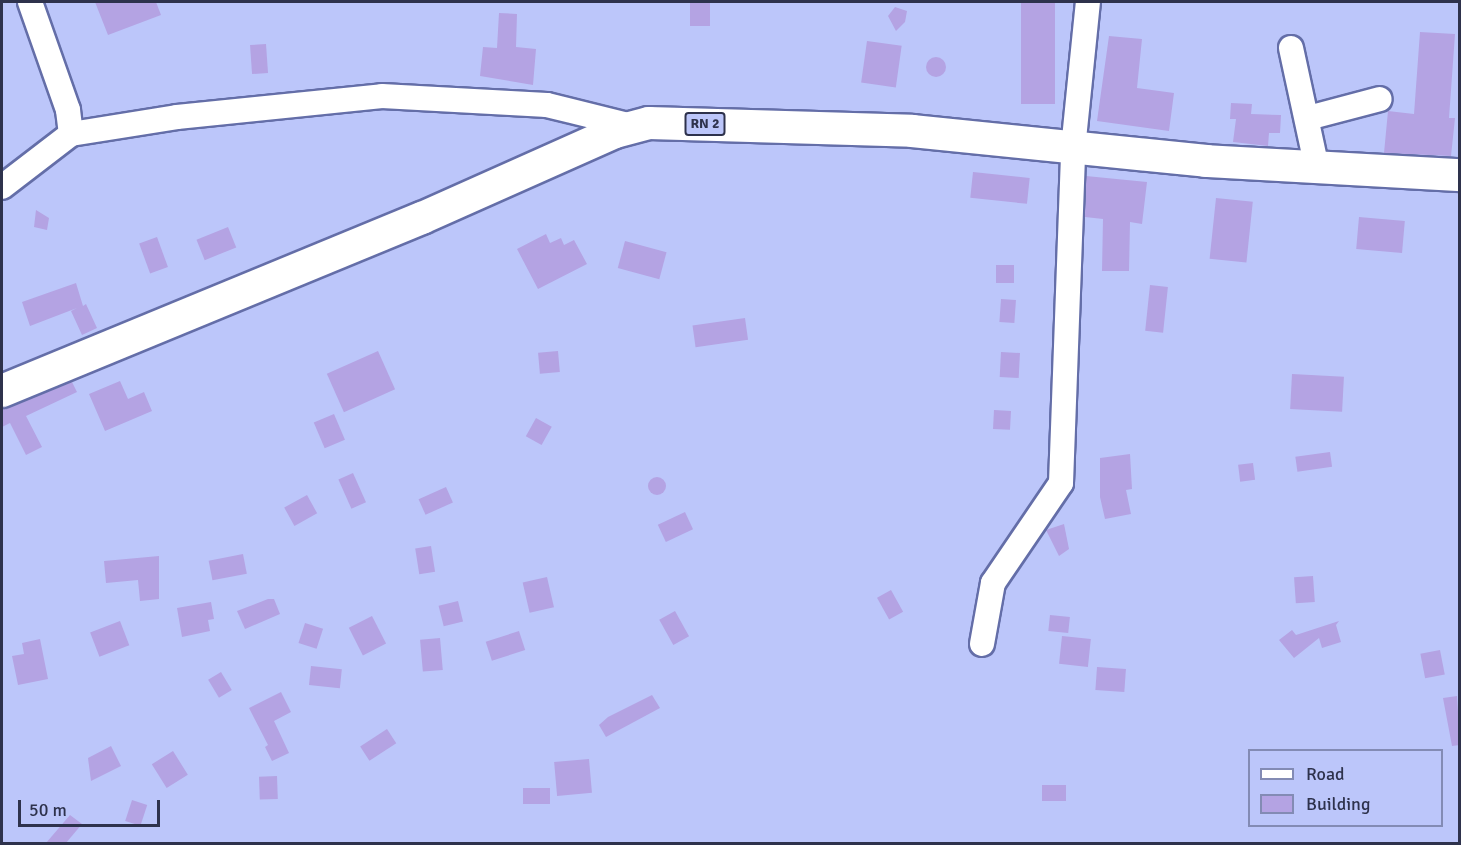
<!DOCTYPE html>
<style>
body{margin:0}
#map{position:relative;width:1461px;height:845px;overflow:hidden;background:#bcc6fa;font-family:Signika,sans-serif}
div>[style]{position:absolute}
.building>*{inset:0;background:#b4a3e3;transform-origin:0 0}
.round{border-radius:50%}
.roads{filter:drop-shadow(2px 0 #646ea8) drop-shadow(-2px 0 #646ea8) drop-shadow(0 2px #646ea8) drop-shadow(0 -2px #646ea8)}
.minor>*{height:24px;margin:-12px;padding:0 12px;transform-origin:12px;border-radius:12px;background:#fff}
.major>*{height:32px;margin:-16px;padding:0 16px;transform-origin:16px;border-radius:16px;background:#fff}
span{translate:-50% -50%;white-space:nowrap;text-align:center;line-height:1.15;-webkit-text-stroke:5px #bcc6fa;paint-order:stroke}
.shield-label span{padding:2px 4px;background:#bcc6fa;border:2px solid;border-radius:4px;-webkit-text-stroke-width:0}
.shield-label{font-size:14px;color:#2e324c;font-weight:700}
.frame{position:absolute;inset:0;border:3px solid #2e324c;pointer-events:none}
.legend{position:absolute;left:1248px;top:749px;width:195px;height:78px;box-sizing:border-box;background:#bcc6fa;border:2px solid #838bb4;margin:0;padding:8px 10px;list-style:none;font-size:18px;color:#2e324c}
.legend li{display:flex;align-items:center;gap:12px;height:30px}
.legend b{width:30px;border:2px solid #838bb4}
.scale{position:absolute;left:18px;top:800px;width:142px;height:27px;box-sizing:border-box;border:3px solid #2e324c;border-top:0;padding-left:8px;font-size:18px;line-height:21px;white-space:nowrap;color:#2e324c;-webkit-text-stroke:4px #bcc6fa;paint-order:stroke}
</style>
<div id="map">
<div class="building">
<div style="clip-path:polygon(95px 2px,156px 2px,161px 15px,108px 35px)"></div>
<div style="left:690px;top:2px;width:20px;height:24px"></div>
<div style="left:1021px;top:2px;width:34px;height:102px"></div>
<div style="clip-path:polygon(895px 7px,907px 11px,905px 22px,896px 31px,888px 16px)"></div>
<div style="clip-path:polygon(499px 13px,517px 14px,516px 47px,536px 49px,533px 85px,480px 76px,483px 47px,497px 48px)"></div>
<div style="clip-path:polygon(1420px 32px,1455px 34px,1449px 118px,1455px 118px,1451px 156px,1384px 153px,1388px 111px,1414px 114px)"></div>
<div style="clip-path:polygon(1109px 36px,1142px 39px,1137px 88px,1174px 93px,1169px 131px,1097px 121px)"></div>
<div style="left:867px;top:41px;width:35px;height:42px;rotate:8deg"></div>
<div style="left:266px;top:44px;width:29px;height:16px;rotate:86deg"></div>
<div class="round" style="left:926px;top:57px;width:20px;height:20px"></div>
<div style="clip-path:polygon(1231px 103px,1252px 104px,1251px 114px,1281px 115px,1280px 133px,1269px 133px,1268px 146px,1233px 142px,1236px 119px,1230px 119px)"></div>
<div style="left:973px;top:172px;width:57px;height:26px;rotate:6deg"></div>
<div style="clip-path:polygon(1086px 176px,1147px 182px,1142px 224px,1130px 222px,1129px 271px,1102px 271px,1103px 219px,1085px 217px)"></div>
<div style="left:1216px;top:198px;width:37px;height:61px;rotate:6deg"></div>
<div style="clip-path:polygon(36px 210px,49px 218px,47px 230px,34px 227px)"></div>
<div style="left:1359px;top:217px;width:46px;height:32px;rotate:5deg"></div>
<div style="left:228px;top:227px;width:22px;height:34px;rotate:68deg"></div>
<div style="clip-path:polygon(546px 234px,550px 243px,561px 238px,564px 245px,574px 240px,587px 264px,538px 289px,517px 249px)"></div>
<div style="left:157px;top:237px;width:32px;height:19px;rotate:70deg"></div>
<div style="left:625px;top:241px;width:43px;height:28px;rotate:15deg"></div>
<div style="left:1014px;top:265px;width:18px;height:18px;rotate:90deg"></div>
<div style="clip-path:polygon(76px 283px,83px 306px,86px 304px,97px 328px,82px 335px,71px 311px,77px 308px,30px 326px,22px 302px)"></div>
<div style="left:1150px;top:285px;width:18px;height:46px;rotate:6deg"></div>
<div style="left:1001px;top:299px;width:15px;height:23px;rotate:4deg"></div>
<div style="left:745px;top:318px;width:22px;height:53px;rotate:82deg"></div>
<div style="left:378px;top:351px;width:42px;height:56px;rotate:66deg"></div>
<div style="left:558px;top:351px;width:21px;height:20px;rotate:85deg"></div>
<div style="left:1001px;top:352px;width:19px;height:25px;rotate:3deg"></div>
<div style="left:1292px;top:374px;width:52px;height:35px;rotate:3deg"></div>
<div style="clip-path:polygon(120px 381px,128px 399px,144px 392px,152px 411px,105px 431px,89px 394px)"></div>
<div style="clip-path:polygon(72px 382px,77px 392px,26px 416px,42px 447px,26px 455px,10px 423px,2px 427px,2px 410px)"></div>
<div style="left:994px;top:410px;width:17px;height:19px;rotate:3deg"></div>
<div style="left:334px;top:414px;width:28px;height:22px;rotate:67deg"></div>
<div style="left:536px;top:418px;width:18px;height:21px;rotate:29deg"></div>
<div style="left:1330px;top:452px;width:15px;height:35px;rotate:82deg"></div>
<div style="clip-path:polygon(1130px 454px,1132px 489px,1126px 490px,1131px 514px,1105px 519px,1100px 497px,1100px 458px)"></div>
<div style="left:1253px;top:463px;width:17px;height:15px;rotate:83deg"></div>
<div style="left:353px;top:473px;width:32px;height:16px;rotate:66deg"></div>
<div class="round" style="left:648px;top:477px;width:18px;height:18px"></div>
<div style="left:446px;top:487px;width:17px;height:30px;rotate:66deg"></div>
<div style="left:307px;top:495px;width:21px;height:26px;rotate:61deg"></div>
<div style="left:685px;top:512px;width:19px;height:30px;rotate:65deg"></div>
<div style="clip-path:polygon(1064px 524px,1069px 549px,1059px 556px,1046px 530px)"></div>
<div style="left:431px;top:546px;width:26px;height:16px;rotate:81deg"></div>
<div style="left:243px;top:554px;width:20px;height:35px;rotate:79deg"></div>
<div style="clip-path:polygon(159px 556px,159px 599px,140px 601px,138px 580px,106px 583px,104px 561px)"></div>
<div style="left:1313px;top:576px;width:26px;height:19px;rotate:86deg"></div>
<div style="left:547px;top:577px;width:31px;height:25px;rotate:77deg"></div>
<div style="left:891px;top:590px;width:25px;height:16px;rotate:61deg"></div>
<div style="clip-path:polygon(268px 599px,274px 599px,280px 614px,245px 629px,237px 611px)"></div>
<div style="left:458px;top:601px;width:21px;height:20px;rotate:76deg"></div>
<div style="clip-path:polygon(211px 602px,214px 619px,208px 620px,210px 631px,182px 637px,177px 608px)"></div>
<div style="left:675px;top:611px;width:29px;height:18px;rotate:61deg"></div>
<div style="left:1050px;top:615px;width:20px;height:16px;rotate:6deg"></div>
<div style="left:372px;top:616px;width:31px;height:26px;rotate:63deg"></div>
<div style="left:120px;top:621px;width:26px;height:32px;rotate:69deg"></div>
<div style="clip-path:polygon(1339px 621px,1336px 625px,1341px 642px,1322px 648px,1319px 638px,1294px 658px,1279px 640px,1292px 630px,1296px 635px)"></div>
<div style="left:305px;top:623px;width:19px;height:21px;rotate:18deg"></div>
<div style="left:519px;top:631px;width:20px;height:35px;rotate:72deg"></div>
<div style="left:1062px;top:636px;width:29px;height:28px;rotate:6deg"></div>
<div style="left:440px;top:638px;width:32px;height:20px;rotate:85deg"></div>
<div style="clip-path:polygon(40px 639px,48px 679px,18px 685px,12px 656px,24px 654px,22px 643px)"></div>
<div style="left:1440px;top:650px;width:25px;height:20px;rotate:79deg"></div>
<div style="left:311px;top:666px;width:31px;height:19px;rotate:6deg"></div>
<div style="left:1097px;top:667px;width:29px;height:23px;rotate:4deg"></div>
<div style="left:221px;top:672px;width:21px;height:15px;rotate:59deg"></div>
<div style="clip-path:polygon(281px 692px,291px 712px,274px 721px,289px 753px,272px 761px,265px 747px,268px 745px,249px 708px)"></div>
<div style="clip-path:polygon(652px 695px,660px 708px,606px 737px,599px 725px,608px 717px)"></div>
<div style="clip-path:polygon(1457px 696px,1460px 745px,1452px 746px,1443px 698px)"></div>
<div style="left:387px;top:729px;width:17px;height:32px;rotate:57deg"></div>
<div style="clip-path:polygon(111px 746px,121px 766px,91px 781px,88px 758px)"></div>
<div style="left:173px;top:751px;width:28px;height:25px;rotate:58deg"></div>
<div style="left:589px;top:759px;width:34px;height:35px;rotate:85deg"></div>
<div style="left:277px;top:776px;width:23px;height:18px;rotate:88deg"></div>
<div style="left:1042px;top:785px;width:24px;height:16px"></div>
<div style="left:523px;top:788px;width:27px;height:16px"></div>
<div style="left:132px;top:800px;width:16px;height:22px;rotate:18deg"></div>
<div style="clip-path:polygon(70px 815px,82px 824px,66px 843px,46px 843px)"></div>
</div>
<div class="roads">
<div class="minor">
<div style="left:30px;top:2px;width:114px;rotate:70.6deg"></div>
<div style="left:68px;top:110px;width:24px;rotate:83deg"></div>
<div style="left:1291px;top:48px;width:123px;rotate:77.8deg"></div>
<div style="left:1308px;top:118px;width:74px;rotate:-14.8deg"></div>
<div style="left:2px;top:187px;width:87px;rotate:-37.5deg"></div>
<div style="left:71px;top:134px;width:107px;rotate:-9.1deg"></div>
<div style="left:177px;top:117px;width:206px;rotate:-5.8deg"></div>
<div style="left:382px;top:96px;width:165px;rotate:3.1deg"></div>
<div style="left:547px;top:105px;width:88px;rotate:13.9deg"></div>
<div style="left:982px;top:644px;width:62px;rotate:-79.8deg"></div>
<div style="left:993px;top:583px;width:121px;rotate:-55.8deg"></div>
<div style="left:1061px;top:483px;width:334px;rotate:-87.9deg"></div>
<div style="left:1073px;top:149px;width:148px;rotate:-84.2deg"></div>
</div>
<div class="major">
<div style="left:2px;top:391px;width:454px;rotate:-22.4deg"></div>
<div style="left:422px;top:218px;width:211px;rotate:-24deg"></div>
<div style="left:615px;top:132px;width:35px;rotate:-15deg"></div>
<div style="left:649px;top:123px;width:263px;rotate:1.7deg"></div>
<div style="left:912px;top:131px;width:296px;rotate:5.8deg"></div>
<div style="left:1206px;top:161px;width:254px;rotate:3.2deg"></div>
</div>
</div>
<div class="shield-label">
<span style="left:705px;top:124px">RN 2</span>
</div>
<div class="frame"></div>
<ul class="legend">
<li><b style="height:8px;background:#fff"></b>Road</li>
<li><b style="height:16px;background:#b4a3e3"></b>Building</li>
</ul>
<div class="scale">50 m</div>
</div>
